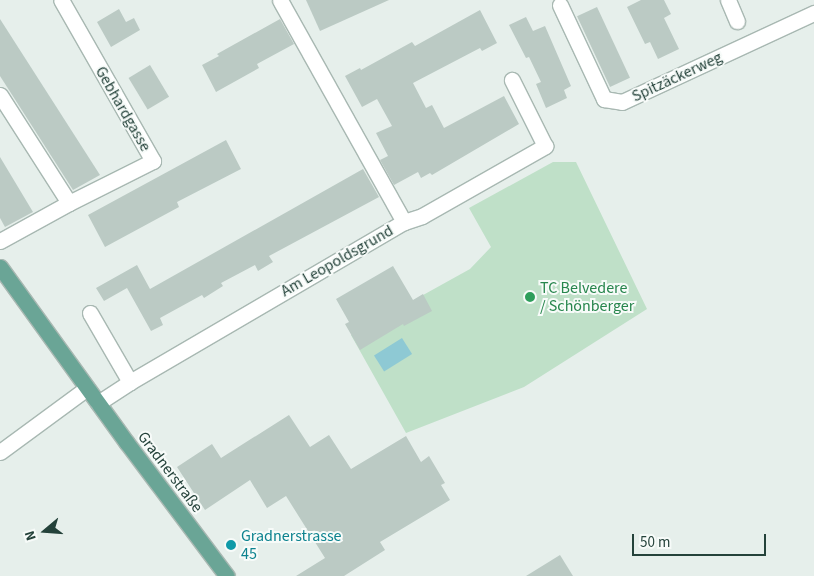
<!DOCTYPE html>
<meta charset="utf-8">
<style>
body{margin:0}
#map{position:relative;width:814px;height:576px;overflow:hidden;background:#e6efeb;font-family:"Source Sans 3",sans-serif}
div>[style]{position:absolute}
.green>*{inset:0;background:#bfe0c8}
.water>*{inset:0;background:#8ec9d4;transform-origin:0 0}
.building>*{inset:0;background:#bbcac4;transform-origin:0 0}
.roads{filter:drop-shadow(1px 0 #a8b8b2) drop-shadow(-1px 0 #a8b8b2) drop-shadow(0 1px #a8b8b2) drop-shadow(0 -1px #a8b8b2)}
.minor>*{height:15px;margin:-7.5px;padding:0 7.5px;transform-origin:7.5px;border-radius:7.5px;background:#fff}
.major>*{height:15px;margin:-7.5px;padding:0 7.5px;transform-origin:7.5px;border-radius:7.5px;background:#6aa596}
.dots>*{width:14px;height:14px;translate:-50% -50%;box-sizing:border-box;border:2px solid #f7fbf9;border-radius:50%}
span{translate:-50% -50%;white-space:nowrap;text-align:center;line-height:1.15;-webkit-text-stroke:4px #f7fbf9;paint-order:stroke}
.street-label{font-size:16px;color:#24423a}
.leisure-label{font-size:16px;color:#27864d}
.left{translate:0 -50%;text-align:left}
.culture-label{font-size:16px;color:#0d838f}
.north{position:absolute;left:20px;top:506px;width:50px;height:50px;-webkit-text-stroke:4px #f7fbf9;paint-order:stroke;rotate:252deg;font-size:14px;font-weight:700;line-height:20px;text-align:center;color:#24423a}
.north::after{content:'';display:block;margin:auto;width:18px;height:22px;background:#24423a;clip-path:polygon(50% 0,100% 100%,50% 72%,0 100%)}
.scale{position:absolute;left:632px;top:534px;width:134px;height:22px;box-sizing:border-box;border:2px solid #24423a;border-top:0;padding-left:6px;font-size:15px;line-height:18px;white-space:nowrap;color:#24423a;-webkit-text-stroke:4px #f7fbf9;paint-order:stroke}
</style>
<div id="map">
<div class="green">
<div style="clip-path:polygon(553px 162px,576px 162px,647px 309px,524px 387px,406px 433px,351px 335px,470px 269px,491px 247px,469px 208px)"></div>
</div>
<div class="water">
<div style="left:402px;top:338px;width:19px;height:33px;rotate:58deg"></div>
</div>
<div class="building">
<div style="clip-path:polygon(306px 0,389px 0,320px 31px)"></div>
<div style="clip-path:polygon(641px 0,664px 0,671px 14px,664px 18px,679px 49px,658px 59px,650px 42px,645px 44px,627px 7px)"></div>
<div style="left:597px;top:7px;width:78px;height:22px;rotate:65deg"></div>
<div style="clip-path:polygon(119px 9px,126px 22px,134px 18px,140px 30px,111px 47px,97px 22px)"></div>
<div style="clip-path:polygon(480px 10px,497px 43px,482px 51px,480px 48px,413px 83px,426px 108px,432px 105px,444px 128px,504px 96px,519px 124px,432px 175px,430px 173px,421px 178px,418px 172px,394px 185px,380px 160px,388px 156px,376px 133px,392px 126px,377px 99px,362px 107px,345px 76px,360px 68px,361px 70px,412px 42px,415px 46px)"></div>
<div style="clip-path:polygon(526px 17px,533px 31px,545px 26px,571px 86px,564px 90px,567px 98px,546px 108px,536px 84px,541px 82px,529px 57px,526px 58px,509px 25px)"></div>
<div style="clip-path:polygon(0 19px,100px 175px,73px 190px,0 76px)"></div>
<div style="clip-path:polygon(280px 19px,294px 44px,257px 64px,259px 68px,216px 92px,202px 65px,219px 56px,217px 54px)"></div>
<div style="left:150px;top:65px;width:37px;height:25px;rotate:59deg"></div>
<div style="clip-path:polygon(226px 140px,241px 169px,177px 202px,179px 207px,105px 247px,88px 215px)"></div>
<div style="clip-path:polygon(0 157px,33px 212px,5px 227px,0 218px)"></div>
<div style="clip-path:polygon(363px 169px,379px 197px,269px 256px,273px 262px,258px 271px,255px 265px,221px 283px,223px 286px,204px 298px,202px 295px,160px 318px,163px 325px,151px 331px,127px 288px,104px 301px,96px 288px,137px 265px,150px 289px)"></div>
<div style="clip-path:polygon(393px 266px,413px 300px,423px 294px,432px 311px,404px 326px,403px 324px,360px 350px,345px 324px,349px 322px,336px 299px)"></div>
<div style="clip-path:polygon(289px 415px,310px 447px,329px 435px,351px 469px,406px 436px,421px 462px,429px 456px,445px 483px,441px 485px,450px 500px,380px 542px,385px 550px,344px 576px,296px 576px,325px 558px,286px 496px,267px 508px,250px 480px,205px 510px,177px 467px,212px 444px,221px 458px)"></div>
<div style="clip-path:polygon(560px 555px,573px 576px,526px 576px)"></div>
</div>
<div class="roads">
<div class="minor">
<div style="left:728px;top:0;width:23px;rotate:67deg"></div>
<div style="left:560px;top:5px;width:104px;rotate:64.9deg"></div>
<div style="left:604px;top:99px;width:18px;rotate:9deg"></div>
<div style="left:622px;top:102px;width:212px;rotate:-24.9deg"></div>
<div style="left:0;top:95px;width:128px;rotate:57.4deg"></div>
<div style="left:404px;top:222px;width:19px;rotate:-18deg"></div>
<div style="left:422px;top:216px;width:142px;rotate:-29.6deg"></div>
<div style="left:545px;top:146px;width:74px;rotate:-116.6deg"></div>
<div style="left:0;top:241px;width:79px;rotate:-28.8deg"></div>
<div style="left:69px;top:203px;width:94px;rotate:-26.6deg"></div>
<div style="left:153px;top:161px;width:185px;rotate:-119.7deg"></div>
<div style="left:90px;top:313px;width:80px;rotate:59.9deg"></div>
<div style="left:98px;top:403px;width:38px;rotate:-33deg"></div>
<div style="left:130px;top:382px;width:317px;rotate:-30.3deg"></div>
<div style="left:404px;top:222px;width:254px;rotate:-119.2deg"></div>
<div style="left:0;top:452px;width:108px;rotate:-36.3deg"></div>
</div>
<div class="major">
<div style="left:0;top:267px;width:217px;rotate:54.2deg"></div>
<div style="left:127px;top:443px;width:166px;rotate:53.1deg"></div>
</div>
</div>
<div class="dots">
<div style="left:530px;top:297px;background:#2e9e5b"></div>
<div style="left:231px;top:545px;background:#0f9aa8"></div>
</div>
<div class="street-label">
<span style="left:677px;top:77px;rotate:-25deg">Spitzäckerweg</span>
<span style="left:123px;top:109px;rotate:60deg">Gebhardgasse</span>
<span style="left:337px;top:261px;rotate:-30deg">Am Leopoldsgrund</span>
<span style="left:170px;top:472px;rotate:53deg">Gradnerstraße</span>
</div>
<div class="leisure-label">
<span class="left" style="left:540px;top:297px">TC Belvedere<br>/ Schönberger</span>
</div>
<div class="culture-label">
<span class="left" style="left:241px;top:545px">Gradnerstrasse<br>45</span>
</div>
<div class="north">N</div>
<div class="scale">50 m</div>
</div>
